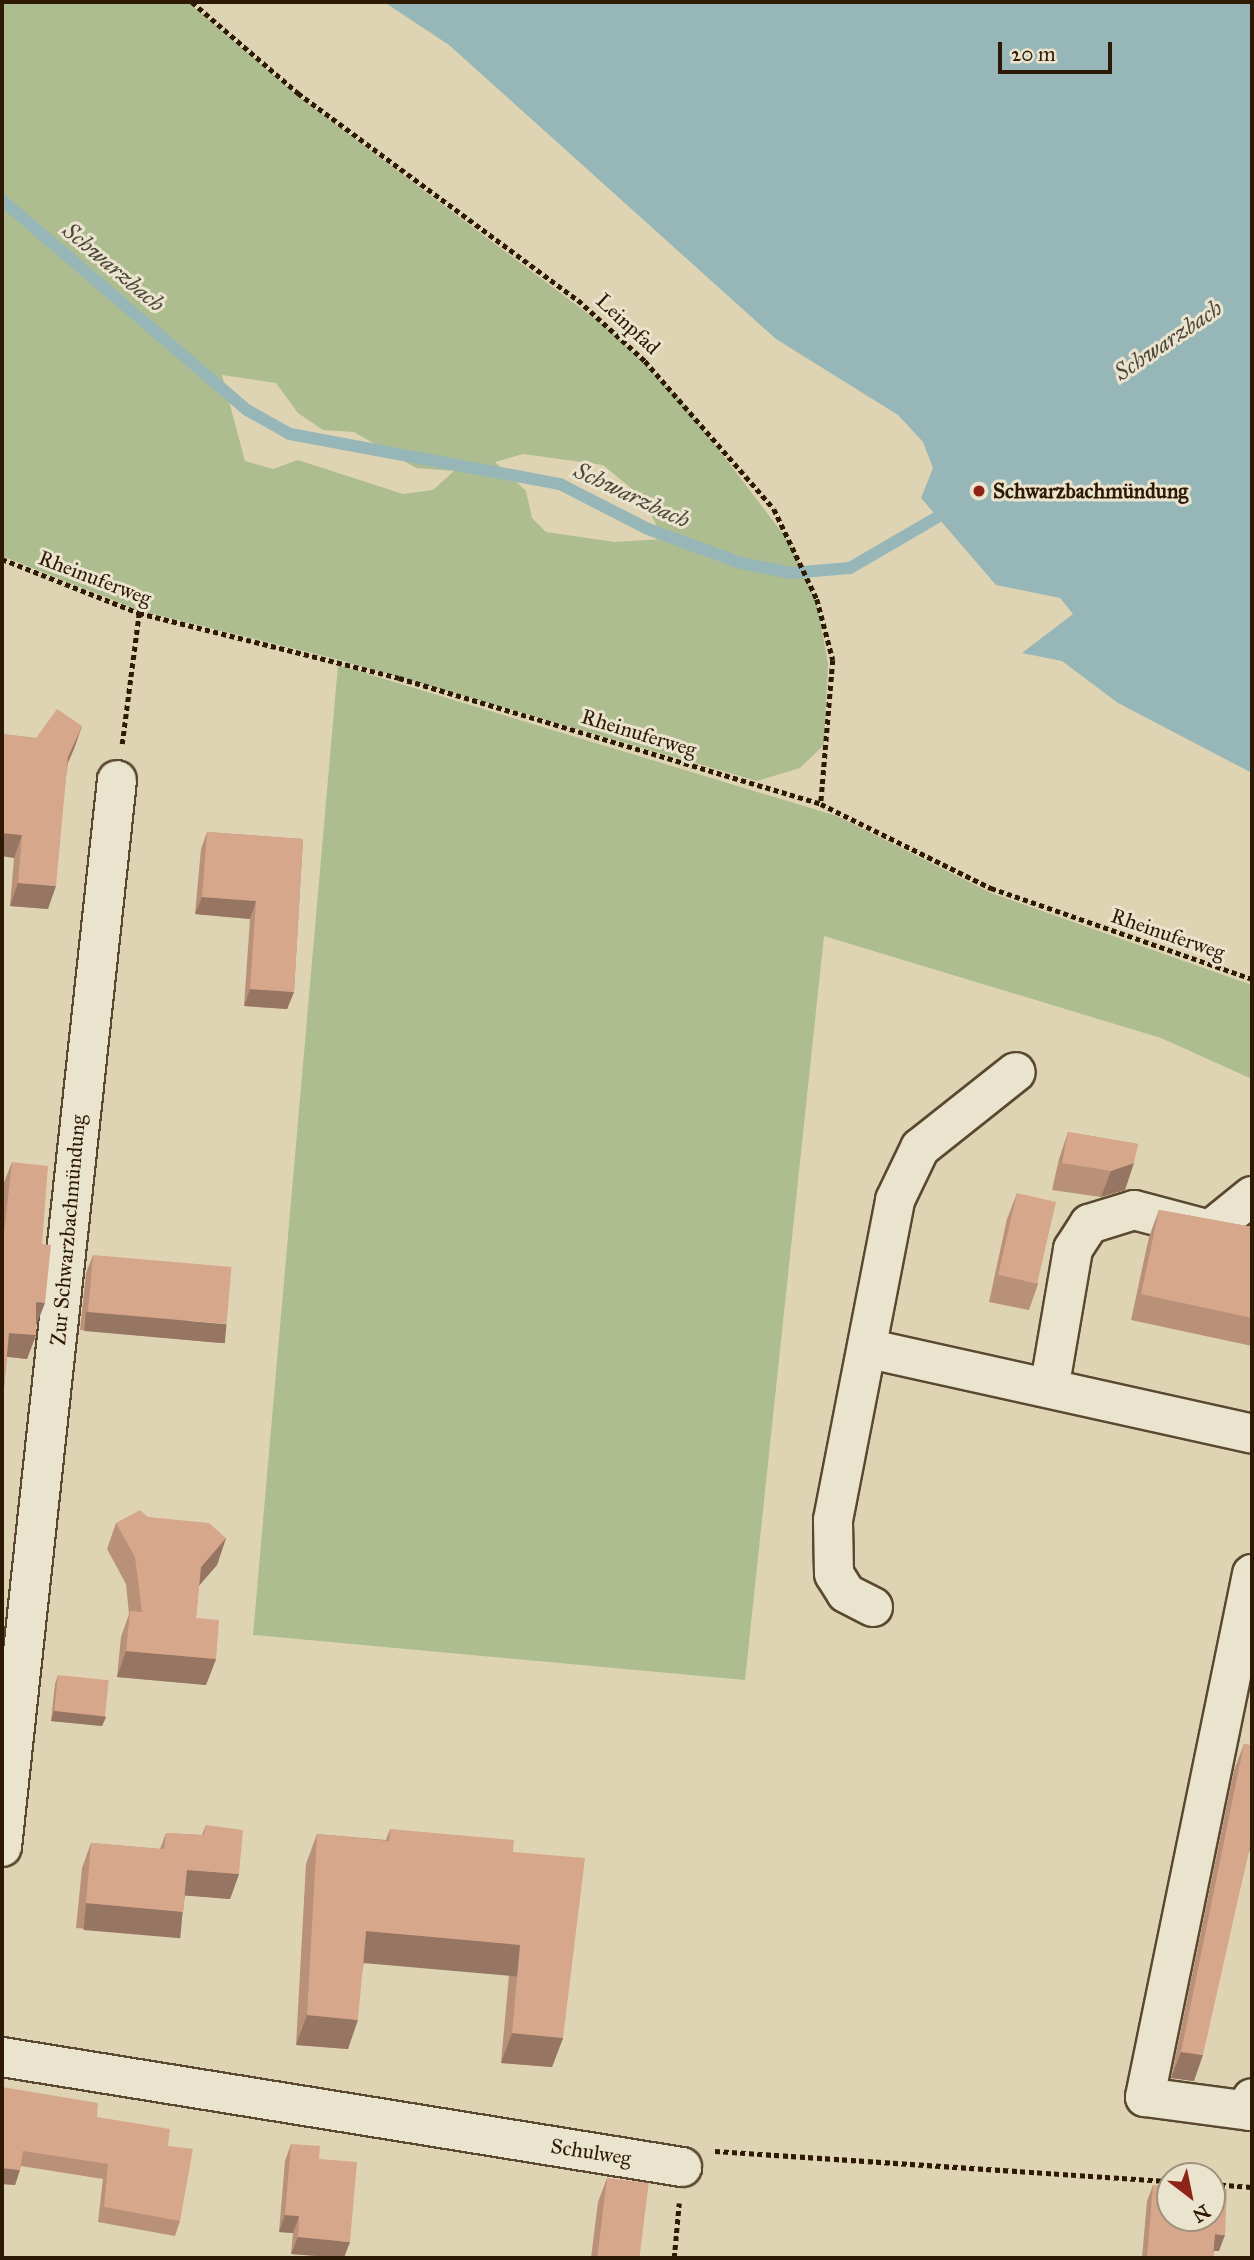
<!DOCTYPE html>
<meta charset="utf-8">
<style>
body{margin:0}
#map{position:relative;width:1254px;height:2260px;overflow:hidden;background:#ded4b3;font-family:"IM FELL Great Primer",serif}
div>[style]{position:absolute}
.green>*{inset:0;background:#adbd90}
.water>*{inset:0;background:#97b6b7}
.stream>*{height:12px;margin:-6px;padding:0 6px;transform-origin:6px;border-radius:6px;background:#97b6b7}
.path>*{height:4.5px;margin-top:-2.25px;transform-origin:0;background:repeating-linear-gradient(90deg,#2e1904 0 5px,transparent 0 8.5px)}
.roads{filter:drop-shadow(2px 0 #5a4830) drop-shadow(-2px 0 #5a4830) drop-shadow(0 2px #5a4830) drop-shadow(0 -2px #5a4830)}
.minor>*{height:38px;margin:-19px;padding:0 19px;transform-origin:19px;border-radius:19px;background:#eae3ce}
.wall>*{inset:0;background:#b99078}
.shaded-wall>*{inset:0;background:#967562;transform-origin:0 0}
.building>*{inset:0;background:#d7a78c;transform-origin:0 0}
.dots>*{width:19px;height:19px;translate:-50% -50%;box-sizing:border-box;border:4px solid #eae3ce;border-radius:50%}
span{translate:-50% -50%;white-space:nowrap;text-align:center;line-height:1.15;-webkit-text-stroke:6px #eae3ce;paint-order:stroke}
.street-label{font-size:21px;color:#2e1904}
.poi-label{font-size:21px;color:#2e1904;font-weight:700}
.left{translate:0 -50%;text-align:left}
.water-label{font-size:23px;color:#4e483a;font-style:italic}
.frame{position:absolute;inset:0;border:4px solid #2e1904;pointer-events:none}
.north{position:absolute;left:1156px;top:2162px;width:70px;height:70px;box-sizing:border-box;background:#eae3ce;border:2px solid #9f927d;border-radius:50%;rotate:148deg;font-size:19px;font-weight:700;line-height:28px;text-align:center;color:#2e1904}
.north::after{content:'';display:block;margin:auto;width:24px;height:32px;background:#8f2418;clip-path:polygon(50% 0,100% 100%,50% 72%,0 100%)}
.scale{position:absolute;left:998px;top:42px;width:114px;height:32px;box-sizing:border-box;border:4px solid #2e1904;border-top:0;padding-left:9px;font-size:21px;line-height:24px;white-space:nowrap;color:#2e1904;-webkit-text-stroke:5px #eae3ce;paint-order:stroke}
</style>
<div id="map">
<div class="green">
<div style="clip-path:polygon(evenodd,2px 2px,188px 2px,298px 96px,611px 331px,680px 399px,790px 543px,817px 603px,828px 664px,824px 745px,800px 768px,757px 781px,340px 660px,138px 610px,2px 556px,2px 2px,222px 375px,276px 383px,298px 413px,323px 430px,354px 432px,416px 468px,454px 471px,433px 490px,403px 494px,298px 460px,273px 469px,245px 461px,222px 375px,2px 2px,523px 454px,603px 465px,643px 498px,663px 539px,615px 542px,546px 532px,532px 518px,526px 491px,495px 462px,523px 454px)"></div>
<div style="clip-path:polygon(338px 665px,837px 816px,991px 893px,1252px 985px,1252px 1079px,1161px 1038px,824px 936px,745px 1680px,253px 1635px)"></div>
</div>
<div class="water">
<div style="clip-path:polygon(384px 2px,1252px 2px,1252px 773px,1118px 703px,1062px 661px,1022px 653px,1073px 614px,1060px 598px,996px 585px,921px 498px,933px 468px,923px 442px,898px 415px,776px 339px,449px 45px)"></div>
</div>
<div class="stream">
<div style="left:2px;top:200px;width:323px;rotate:40.6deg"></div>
<div style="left:247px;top:410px;width:49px;rotate:29.2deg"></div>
<div style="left:290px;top:434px;width:275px;rotate:10.5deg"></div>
<div style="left:560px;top:484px;width:99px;rotate:27.1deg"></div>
<div style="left:648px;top:529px;width:99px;rotate:20.1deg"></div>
<div style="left:741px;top:563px;width:51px;rotate:11.3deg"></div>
<div style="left:791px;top:573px;width:59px;rotate:-4.8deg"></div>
<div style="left:850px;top:568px;width:121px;rotate:-30.2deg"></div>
</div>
<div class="path">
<div style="left:192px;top:2px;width:140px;rotate:40.6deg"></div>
<div style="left:298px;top:93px;width:348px;rotate:36.5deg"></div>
<div style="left:578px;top:300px;width:91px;rotate:42.3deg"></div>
<div style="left:645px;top:361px;width:196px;rotate:48.9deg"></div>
<div style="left:774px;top:509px;width:100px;rotate:64.5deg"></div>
<div style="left:817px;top:599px;width:63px;rotate:75.3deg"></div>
<div style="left:833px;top:660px;width:144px;rotate:94.8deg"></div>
<div style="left:2px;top:559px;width:147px;rotate:21.5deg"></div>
<div style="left:139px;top:613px;width:268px;rotate:14deg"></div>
<div style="left:399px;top:678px;width:440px;rotate:16.6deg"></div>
<div style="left:821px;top:804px;width:190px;rotate:26.3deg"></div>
<div style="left:991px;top:888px;width:276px;rotate:19.2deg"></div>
<div style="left:122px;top:744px;width:132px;rotate:-82.6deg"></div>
<div style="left:715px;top:2151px;width:456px;rotate:3.8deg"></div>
<div style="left:1212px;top:2184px;width:40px;rotate:4.3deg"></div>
<div style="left:674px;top:2258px;width:55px;rotate:-84.8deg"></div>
</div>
<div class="roads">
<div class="minor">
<div style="left:870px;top:1349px;width:391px;rotate:12.5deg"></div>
<div style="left:1050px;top:1384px;width:137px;rotate:-80.3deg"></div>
<div style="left:1073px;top:1249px;width:30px;rotate:-57deg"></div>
<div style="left:1089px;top:1224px;width:47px;rotate:-17.3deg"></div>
<div style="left:1134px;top:1210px;width:79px;rotate:14.7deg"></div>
<div style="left:1210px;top:1230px;width:54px;rotate:-39deg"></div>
<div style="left:1252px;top:1574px;width:534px;rotate:101.56deg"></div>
<div style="left:1145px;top:2097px;width:106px;rotate:7.6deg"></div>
<div style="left:1250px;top:2111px;width:13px;rotate:-81deg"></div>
<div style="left:873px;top:1607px;width:30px;rotate:-153deg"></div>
<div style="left:846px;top:1593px;width:22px;rotate:-122deg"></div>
<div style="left:834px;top:1574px;width:54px;rotate:-91.1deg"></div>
<div style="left:833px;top:1520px;width:326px;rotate:-79deg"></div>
<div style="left:895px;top:1200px;width:58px;rotate:-64.3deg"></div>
<div style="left:920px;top:1148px;width:122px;rotate:-38.4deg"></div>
<div style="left:2px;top:1847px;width:1073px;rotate:-83.85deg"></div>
<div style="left:2px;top:2057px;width:689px;rotate:9.19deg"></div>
</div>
</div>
<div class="wall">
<div style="clip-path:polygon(82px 726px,68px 763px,48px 909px,10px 906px,14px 858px,2px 856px,2px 734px,36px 738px)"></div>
<div style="clip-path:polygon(207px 832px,303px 839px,294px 992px,287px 1009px,244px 1006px,250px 919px,195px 914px,201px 849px)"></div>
<div style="clip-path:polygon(1068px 1132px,1138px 1144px,1125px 1190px,1101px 1197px,1052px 1190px,1059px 1159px)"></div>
<div style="clip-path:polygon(12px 1162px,36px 1326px,36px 1335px,27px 1359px,7px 1357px,2px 1409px,2px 1199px,3px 1185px)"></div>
<div style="clip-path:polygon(1017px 1193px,1038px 1284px,1029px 1310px,989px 1302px,1007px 1219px)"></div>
<div style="clip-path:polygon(1159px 1210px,1252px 1227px,1252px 1346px,1131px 1320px,1149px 1237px)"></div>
<div style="clip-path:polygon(93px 1255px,220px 1343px,80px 1330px,86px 1273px)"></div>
<div style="clip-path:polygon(148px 1517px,226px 1538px,217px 1565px,199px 1585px,196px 1618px,216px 1659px,206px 1685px,117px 1677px,121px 1637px,129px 1614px,126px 1584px,107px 1549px,116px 1523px)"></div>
<div style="clip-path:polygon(58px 1675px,106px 1717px,102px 1726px,51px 1721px,55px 1684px)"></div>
<div style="clip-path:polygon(1252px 1735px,1252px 1852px,1249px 1851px,1194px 2081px,1171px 2078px,1234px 1770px,1244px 1744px,1250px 1745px)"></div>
<div style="clip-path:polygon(206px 1825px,239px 1874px,230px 1899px,185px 1895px,183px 1912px,174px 1937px,76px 1928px,82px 1868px,91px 1843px,160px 1849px,166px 1833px,202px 1835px)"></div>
<div style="clip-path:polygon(390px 1829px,513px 1852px,563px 2038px,552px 2067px,501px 2063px,509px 1975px,364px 1962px,348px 2049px,296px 2045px,306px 1864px,317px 1834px,386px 1840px)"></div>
<div style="clip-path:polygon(2px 2087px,97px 2117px,168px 2146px,180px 2221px,175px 2236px,98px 2222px,103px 2179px,21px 2166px,15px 2185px,2px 2184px)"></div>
<div style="clip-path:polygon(291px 2144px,319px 2159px,344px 2258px,291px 2254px,293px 2233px,279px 2232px,285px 2161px)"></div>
<div style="clip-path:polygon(607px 2178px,641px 2258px,591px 2258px,598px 2202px)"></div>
<div style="clip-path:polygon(1153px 2185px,1219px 2251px,1214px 2251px,1213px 2258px,1142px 2258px,1147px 2201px)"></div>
</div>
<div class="shaded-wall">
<div style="clip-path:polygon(82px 726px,74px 749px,60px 780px,68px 757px)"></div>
<div style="clip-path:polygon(2px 833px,22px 835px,14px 858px,2px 856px)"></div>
<div style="clip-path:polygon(18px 883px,56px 886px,48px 909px,10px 906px)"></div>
<div style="clip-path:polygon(202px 897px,256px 901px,250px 919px,195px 914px)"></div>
<div style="clip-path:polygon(250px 989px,294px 992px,287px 1009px,244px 1006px)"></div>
<div style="clip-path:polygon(1134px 1163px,1125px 1190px,1101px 1197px,1111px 1171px)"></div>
<div style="clip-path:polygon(36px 1302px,45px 1303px,36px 1326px)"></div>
<div style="left:86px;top:1312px;width:141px;height:19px;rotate:5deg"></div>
<div style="clip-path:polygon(9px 1333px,36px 1335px,27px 1359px,2px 1356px)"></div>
<div style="clip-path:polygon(226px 1538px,217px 1565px,192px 1594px,201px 1567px)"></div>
<div style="clip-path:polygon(126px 1651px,216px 1659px,206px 1685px,117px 1677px)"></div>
<div style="clip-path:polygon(54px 1711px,106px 1717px,102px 1726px,51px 1721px)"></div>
<div style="clip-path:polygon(187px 1870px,239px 1874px,230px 1899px,178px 1895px)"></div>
<div style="left:86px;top:1903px;width:97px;height:27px;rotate:5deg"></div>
<div style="left:366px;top:1931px;width:155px;height:32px;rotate:5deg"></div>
<div style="clip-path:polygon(307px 2015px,358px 2020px,348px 2049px,296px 2045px)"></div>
<div style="clip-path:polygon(512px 2033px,563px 2038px,552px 2067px,501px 2063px)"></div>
<div style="clip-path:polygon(1181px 2052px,1203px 2055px,1194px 2081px,1171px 2078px)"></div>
<div style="clip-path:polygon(2px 2168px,20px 2170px,15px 2185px,2px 2184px)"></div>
<div style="clip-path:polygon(285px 2215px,299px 2216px,293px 2233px,279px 2232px)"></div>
<div style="clip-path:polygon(1215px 2234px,1225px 2235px,1219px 2251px,1209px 2251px)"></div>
<div style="clip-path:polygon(298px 2237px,350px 2242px,344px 2258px,291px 2254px)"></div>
</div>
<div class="building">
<div style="clip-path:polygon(57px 709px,82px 726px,68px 757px,56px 886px,18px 883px,22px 835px,2px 833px,2px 734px,36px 738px)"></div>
<div style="clip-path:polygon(207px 832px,303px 839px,294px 992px,250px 989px,256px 901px,202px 897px)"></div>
<div style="clip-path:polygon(1068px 1132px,1138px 1144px,1134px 1163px,1111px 1171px,1062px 1163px)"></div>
<div style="clip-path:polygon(12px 1162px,48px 1166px,42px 1244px,51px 1245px,45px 1303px,36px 1302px,36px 1335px,9px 1333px,2px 1409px,2px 1242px,3px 1242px)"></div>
<div style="left:1017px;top:1193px;width:40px;height:84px;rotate:13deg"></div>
<div style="clip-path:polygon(1159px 1210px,1252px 1227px,1252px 1318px,1141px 1294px)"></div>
<div style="left:93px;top:1255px;width:139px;height:57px;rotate:5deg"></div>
<div style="clip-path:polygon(140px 1510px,148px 1517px,209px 1523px,226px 1538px,201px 1567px,196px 1618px,219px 1620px,216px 1659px,126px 1651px,130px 1611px,142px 1612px,135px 1557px,116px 1523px)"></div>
<div style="left:58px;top:1675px;width:51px;height:36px;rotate:6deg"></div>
<div style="clip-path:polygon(1244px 1744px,1252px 1746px,1252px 1837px,1203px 2055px,1181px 2052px)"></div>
<div style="clip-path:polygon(206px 1825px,243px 1830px,239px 1874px,187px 1870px,183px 1912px,86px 1903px,91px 1843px,164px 1849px,166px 1833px,204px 1835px)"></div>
<div style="clip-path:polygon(390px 1829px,514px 1840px,513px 1852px,585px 1858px,563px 2038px,512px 2033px,520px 1945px,366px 1931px,358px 2020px,307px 2015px,317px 1834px,389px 1841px)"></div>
<div style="clip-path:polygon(2px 2087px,98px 2103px,97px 2117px,170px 2129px,168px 2146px,193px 2149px,180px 2221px,104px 2207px,108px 2164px,23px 2151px,20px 2170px,2px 2168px)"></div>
<div style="clip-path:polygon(291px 2144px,320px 2146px,319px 2159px,357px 2162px,350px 2242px,298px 2237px,299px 2216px,285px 2215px)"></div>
<div style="left:607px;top:2178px;width:42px;height:81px;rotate:7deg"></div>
<div style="clip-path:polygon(1153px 2185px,1170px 2186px,1170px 2218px,1212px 2218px,1212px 2188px,1227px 2189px,1225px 2235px,1215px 2234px,1213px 2258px,1147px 2258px)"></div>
</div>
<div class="dots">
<div style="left:979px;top:491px;background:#8f2418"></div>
</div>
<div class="street-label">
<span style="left:628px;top:324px;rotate:43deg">Leinpfad</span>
<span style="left:95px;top:578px;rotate:21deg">Rheinuferweg</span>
<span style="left:639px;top:733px;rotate:17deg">Rheinuferweg</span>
<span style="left:1168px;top:934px;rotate:19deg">Rheinuferweg</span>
<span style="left:68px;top:1230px;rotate:-85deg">Zur Schwarzbachmündung</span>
<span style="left:591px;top:2152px;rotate:9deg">Schulweg</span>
</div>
<div class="poi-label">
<span class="left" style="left:993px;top:491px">Schwarzbachmündung</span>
</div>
<div class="water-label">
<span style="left:114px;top:267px;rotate:40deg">Schwarzbach</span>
<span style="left:1168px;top:340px;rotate:-34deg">Schwarzbach</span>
<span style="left:632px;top:495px;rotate:25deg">Schwarzbach</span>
</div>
<div class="frame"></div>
<div class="north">N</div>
<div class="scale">20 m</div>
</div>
